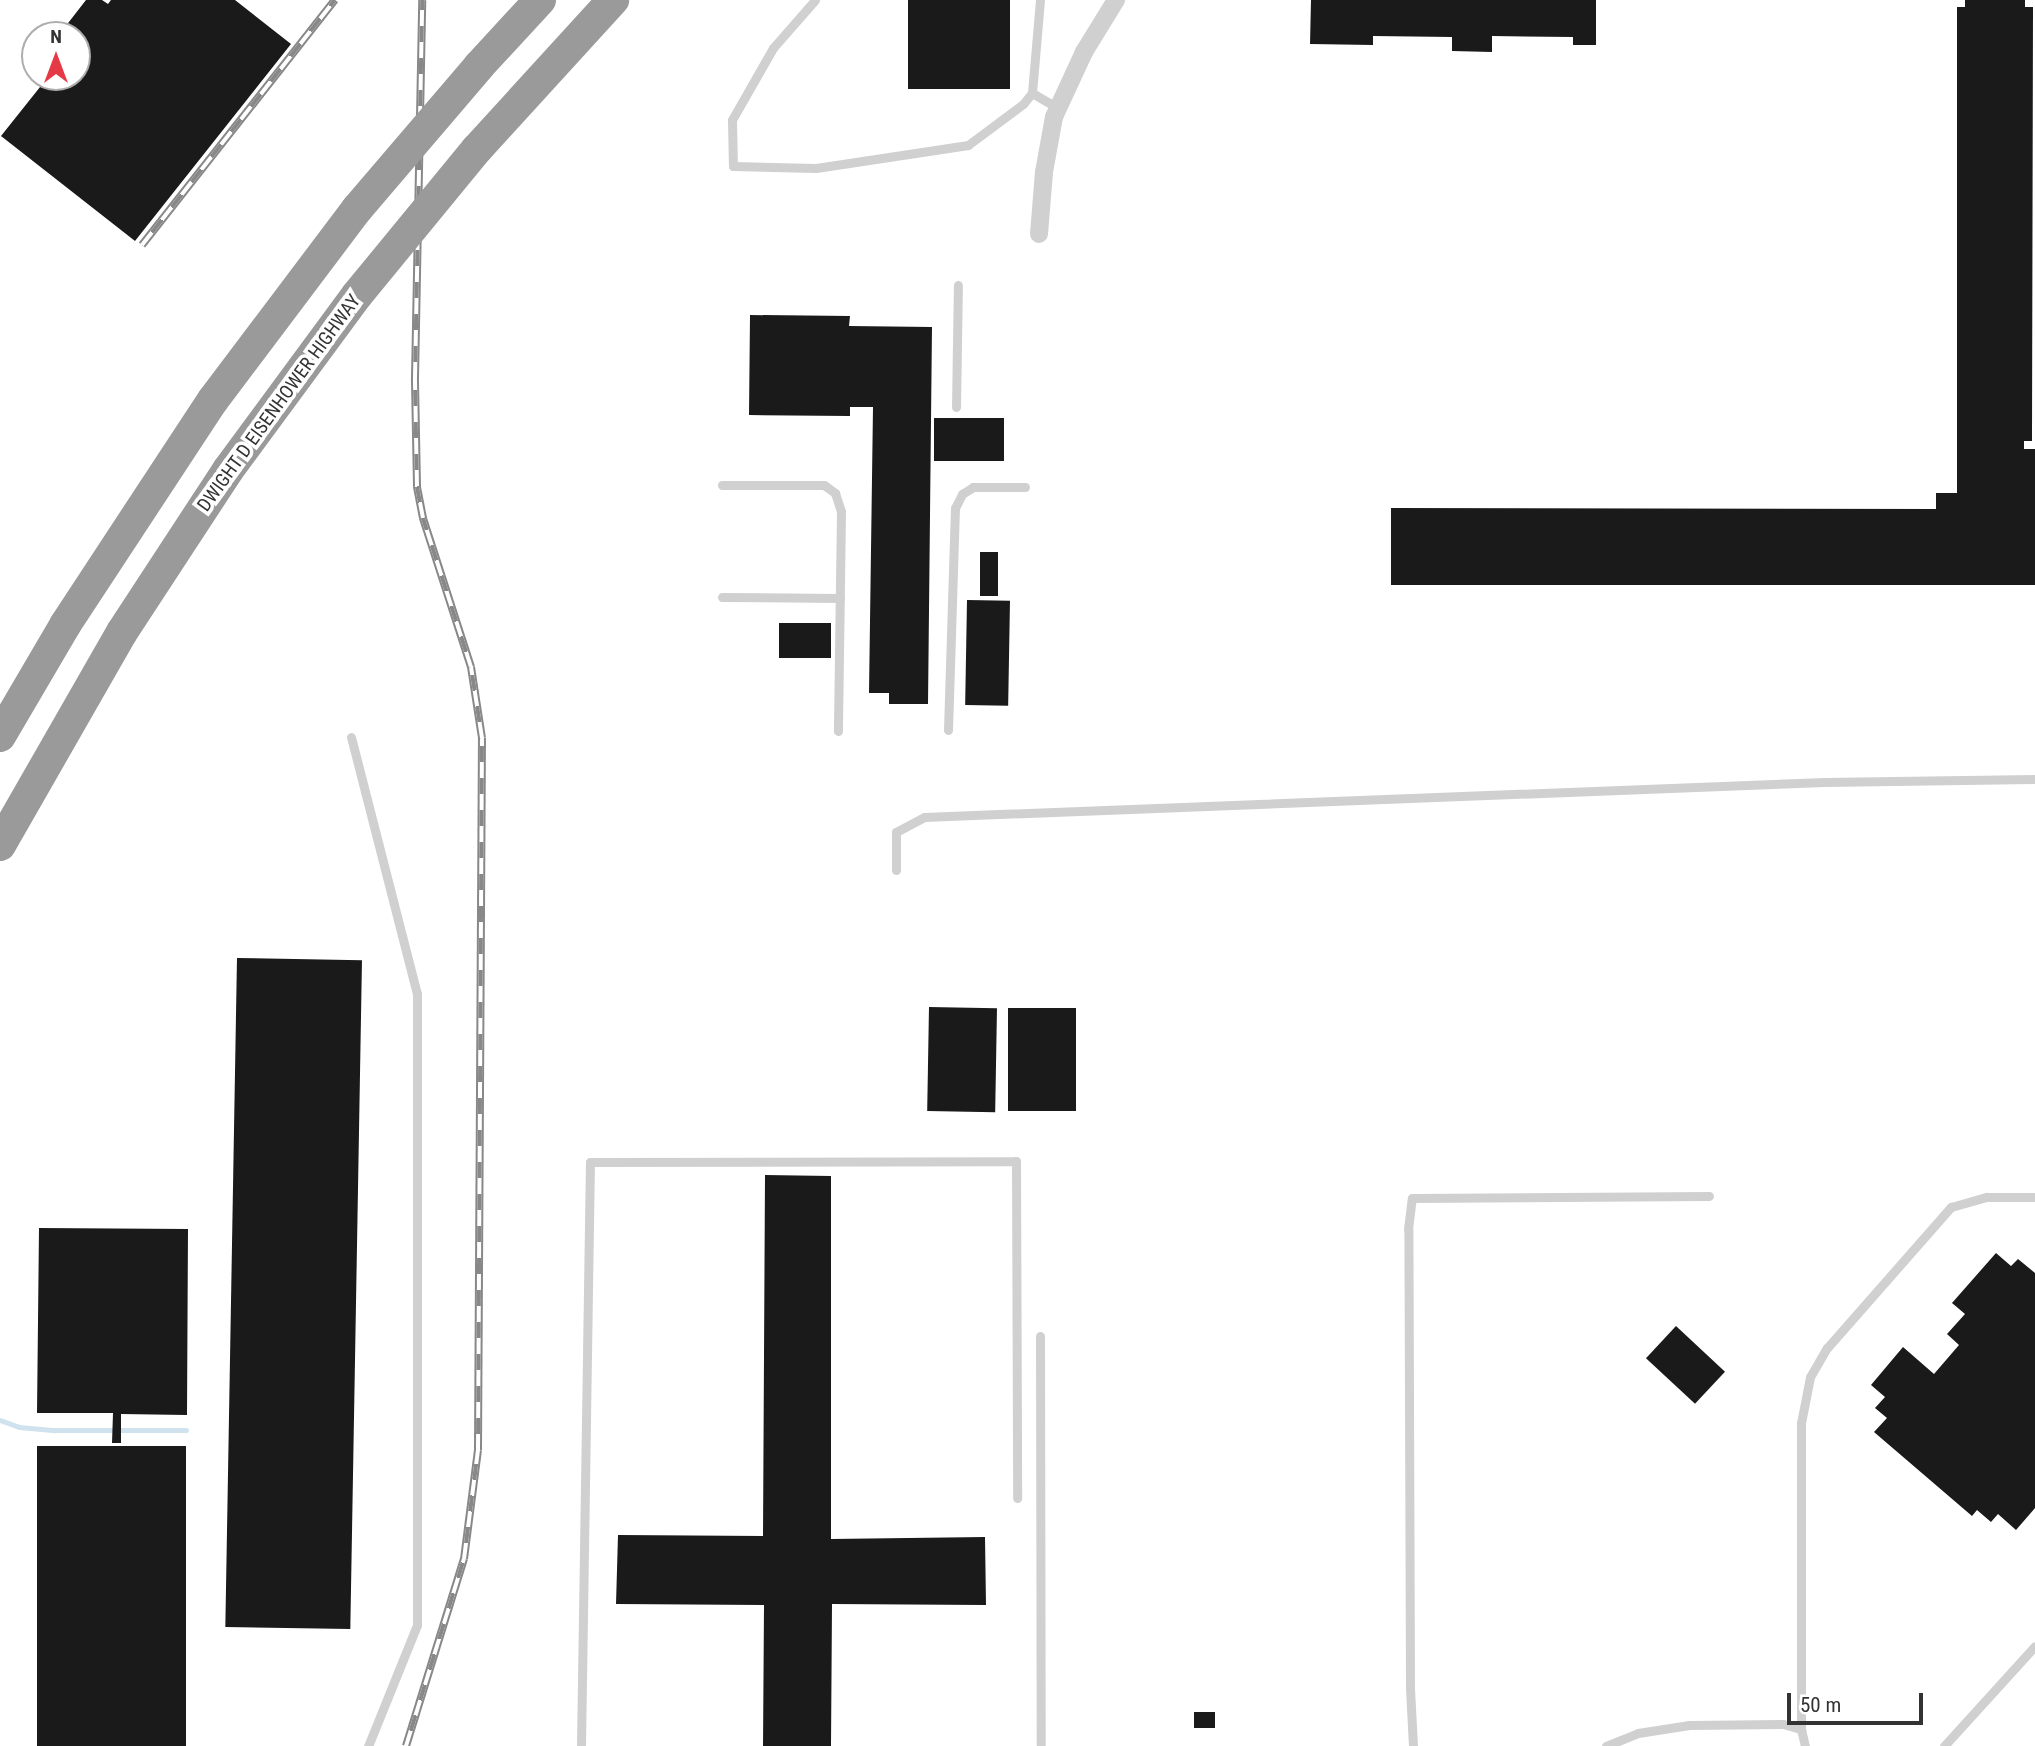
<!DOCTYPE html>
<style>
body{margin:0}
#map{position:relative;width:2035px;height:1746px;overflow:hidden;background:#fff;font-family:"Roboto Condensed",sans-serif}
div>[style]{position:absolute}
.stream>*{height:5px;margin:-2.5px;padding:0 2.5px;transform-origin:2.5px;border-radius:2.5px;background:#cfe2ee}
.building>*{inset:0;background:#1a1a1a;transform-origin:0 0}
.service>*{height:9px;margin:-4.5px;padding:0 4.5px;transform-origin:4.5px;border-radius:4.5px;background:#d0d0d0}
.minor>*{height:18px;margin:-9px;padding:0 9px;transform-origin:9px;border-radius:9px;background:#d0d0d0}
.motorway>*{height:32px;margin:-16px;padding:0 16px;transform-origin:16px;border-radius:16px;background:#9a9a9a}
.rail>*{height:8px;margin-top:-4px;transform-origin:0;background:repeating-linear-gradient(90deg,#fff 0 16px,#888 0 32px);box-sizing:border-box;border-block:2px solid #888}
.motorway-bridge>*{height:32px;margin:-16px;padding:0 16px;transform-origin:16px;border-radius:16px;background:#9a9a9a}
span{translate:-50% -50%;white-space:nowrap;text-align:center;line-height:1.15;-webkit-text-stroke:7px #fff;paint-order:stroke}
.street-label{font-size:19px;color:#333}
.north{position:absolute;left:21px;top:21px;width:70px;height:70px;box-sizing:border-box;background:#fff;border:2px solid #adadad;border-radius:50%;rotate:0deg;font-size:19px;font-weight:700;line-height:28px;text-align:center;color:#333}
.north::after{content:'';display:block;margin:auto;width:24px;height:32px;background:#e63946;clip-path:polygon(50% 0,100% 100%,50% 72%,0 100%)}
.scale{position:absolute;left:1787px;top:1693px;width:136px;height:32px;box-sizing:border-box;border:4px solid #333;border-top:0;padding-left:9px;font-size:21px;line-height:24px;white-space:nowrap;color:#333;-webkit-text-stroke:5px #fff;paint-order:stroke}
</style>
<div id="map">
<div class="stream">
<div style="left:0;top:1420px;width:20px;rotate:20deg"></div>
<div style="left:19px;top:1427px;width:36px;rotate:5deg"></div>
<div style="left:55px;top:1430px;width:131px"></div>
</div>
<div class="building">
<div style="clip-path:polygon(86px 0,102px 0,108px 4px,111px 0,235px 0,291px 44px,135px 241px,1px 136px,48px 77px,77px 77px,79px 38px,65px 27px)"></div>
<div style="left:908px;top:0;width:102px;height:89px"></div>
<div style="clip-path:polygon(1311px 0,1596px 0,1596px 45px,1573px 45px,1573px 37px,1492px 36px,1492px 52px,1452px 51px,1452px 37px,1373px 36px,1373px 45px,1310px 44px)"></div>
<div style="clip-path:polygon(1965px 0,2025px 0,2025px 7px,2033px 7px,2032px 441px,2024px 441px,2024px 449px,2035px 449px,2035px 585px,1391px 585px,1391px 508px,1936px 509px,1936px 493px,1957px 493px,1957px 7px,1965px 7px)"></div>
<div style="clip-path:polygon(750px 315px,850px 316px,849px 326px,932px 327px,928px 704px,889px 704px,889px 693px,869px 693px,873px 407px,850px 407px,850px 416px,749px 415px)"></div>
<div style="left:934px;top:418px;width:70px;height:43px"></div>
<div style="left:980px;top:552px;width:18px;height:44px"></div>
<div style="left:967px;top:600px;width:43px;height:105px;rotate:1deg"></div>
<div style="left:779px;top:623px;width:52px;height:35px"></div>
<div style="left:237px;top:958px;width:125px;height:669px;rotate:1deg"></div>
<div style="left:929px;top:1007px;width:68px;height:104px;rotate:1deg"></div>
<div style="left:1008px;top:1008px;width:68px;height:103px"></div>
<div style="clip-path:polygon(765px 1175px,831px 1176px,831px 1539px,985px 1537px,986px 1605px,832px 1604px,831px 1746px,763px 1746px,764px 1605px,616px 1604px,618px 1535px,763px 1536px)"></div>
<div style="clip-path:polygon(39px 1228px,188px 1229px,187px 1415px,121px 1414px,121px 1443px,112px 1443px,113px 1413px,37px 1413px)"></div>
<div style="clip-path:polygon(1996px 1253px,2011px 1266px,2018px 1259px,2035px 1273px,2035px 1508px,2016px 1530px,1998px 1514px,1991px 1522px,1977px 1510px,1972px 1516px,1874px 1432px,1887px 1418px,1875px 1408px,1885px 1397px,1871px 1385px,1903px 1347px,1934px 1374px,1959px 1345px,1947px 1334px,1965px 1314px,1952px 1303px)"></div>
<div style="left:1676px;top:1326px;width:67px;height:44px;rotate:43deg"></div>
<div style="left:37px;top:1446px;width:149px;height:300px"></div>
<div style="left:1194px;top:1712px;width:21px;height:16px"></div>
</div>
<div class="service">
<div style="left:815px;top:0;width:64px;rotate:131.2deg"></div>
<div style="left:773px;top:48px;width:83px;rotate:119.7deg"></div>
<div style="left:732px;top:120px;width:46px;rotate:88.8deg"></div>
<div style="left:733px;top:166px;width:83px;rotate:1.4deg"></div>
<div style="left:816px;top:168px;width:154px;rotate:-8.6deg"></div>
<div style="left:968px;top:145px;width:69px;rotate:-36.7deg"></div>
<div style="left:1023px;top:104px;width:14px;rotate:-51deg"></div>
<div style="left:1032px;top:93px;width:93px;rotate:-85.1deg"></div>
<div style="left:1032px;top:93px;width:30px;rotate:30deg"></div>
<div style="left:956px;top:407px;width:122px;rotate:-89.1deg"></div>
<div style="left:722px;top:485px;width:102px"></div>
<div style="left:824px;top:485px;width:14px;rotate:36deg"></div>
<div style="left:835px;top:493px;width:19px;rotate:72deg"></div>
<div style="left:841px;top:511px;width:220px;rotate:90.8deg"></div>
<div style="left:722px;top:597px;width:118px;rotate:0.5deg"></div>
<div style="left:948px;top:730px;width:222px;rotate:-88.2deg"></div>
<div style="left:955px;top:508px;width:16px;rotate:-63deg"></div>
<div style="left:962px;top:494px;width:13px;rotate:-32deg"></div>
<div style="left:973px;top:487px;width:52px"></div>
<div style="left:351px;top:737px;width:265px;rotate:75.6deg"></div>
<div style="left:417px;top:994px;width:631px;rotate:90deg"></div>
<div style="left:417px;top:1625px;width:131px;rotate:112deg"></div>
<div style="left:896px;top:870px;width:38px;rotate:-90deg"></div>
<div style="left:896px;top:832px;width:32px;rotate:-28deg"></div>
<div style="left:924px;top:817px;width:901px;rotate:-2.23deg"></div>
<div style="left:1824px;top:782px;width:211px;rotate:-0.8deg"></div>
<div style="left:1040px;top:1336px;width:410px;rotate:89.9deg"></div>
<div style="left:1801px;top:1729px;width:306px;rotate:-90deg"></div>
<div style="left:1801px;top:1423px;width:47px;rotate:-78.9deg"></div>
<div style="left:1810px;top:1377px;width:34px;rotate:-60deg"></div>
<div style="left:1827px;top:1348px;width:188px;rotate:-48.7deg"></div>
<div style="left:1951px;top:1207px;width:37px;rotate:-16deg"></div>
<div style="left:1987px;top:1197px;width:48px"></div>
<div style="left:581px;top:1746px;width:584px;rotate:-89.12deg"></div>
<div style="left:590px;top:1162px;width:426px;rotate:-0.1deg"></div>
<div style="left:1016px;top:1161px;width:337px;rotate:89.8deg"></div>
<div style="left:1413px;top:1746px;width:58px;rotate:-93deg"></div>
<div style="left:1410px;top:1688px;width:459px;rotate:-90.2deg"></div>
<div style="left:1408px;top:1229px;width:31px;rotate:-83deg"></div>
<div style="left:1412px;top:1198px;width:297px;rotate:-0.4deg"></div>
<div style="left:1606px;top:1746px;width:35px;rotate:-22deg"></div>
<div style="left:1638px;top:1733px;width:52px;rotate:-8.9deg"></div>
<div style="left:1689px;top:1725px;width:94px;rotate:-0.6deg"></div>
<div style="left:1783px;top:1724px;width:19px;rotate:16deg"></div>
<div style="left:1801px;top:1729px;width:17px;rotate:77deg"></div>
<div style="left:1944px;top:1746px;width:135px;rotate:-47.7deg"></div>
</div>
<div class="minor">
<div style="left:1039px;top:234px;width:62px;rotate:-85.4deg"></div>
<div style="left:1044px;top:172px;width:56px;rotate:-79.7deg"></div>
<div style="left:1054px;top:117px;width:72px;rotate:-65.2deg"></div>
<div style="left:1084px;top:52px;width:61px;rotate:-58.4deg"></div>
</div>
<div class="motorway">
<div style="left:479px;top:66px;width:90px;rotate:-47.3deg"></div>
<div style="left:477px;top:149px;width:202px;rotate:-47.6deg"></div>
<div style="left:0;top:736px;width:129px;rotate:-59.6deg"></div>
<div style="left:65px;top:625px;width:269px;rotate:-56.7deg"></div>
<div style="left:213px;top:400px;width:239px;rotate:-53deg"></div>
<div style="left:0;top:845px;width:245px;rotate:-60.2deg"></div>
<div style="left:122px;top:632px;width:194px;rotate:-56.8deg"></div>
<div style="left:228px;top:470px;width:217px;rotate:-53.6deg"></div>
</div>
<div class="rail">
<div style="left:142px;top:245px;width:312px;rotate:-51.8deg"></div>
<div style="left:406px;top:1746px;width:196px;rotate:-72.8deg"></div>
<div style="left:464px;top:1559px;width:110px;rotate:-82.7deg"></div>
<div style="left:478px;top:1450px;width:712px;rotate:-89.68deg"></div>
<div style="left:482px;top:738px;width:72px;rotate:-98.8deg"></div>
<div style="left:471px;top:667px;width:157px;rotate:-107.9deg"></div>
<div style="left:423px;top:518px;width:33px;rotate:-101deg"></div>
<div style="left:417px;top:486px;width:108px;rotate:-91.1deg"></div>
<div style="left:415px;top:378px;width:378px;rotate:-88.9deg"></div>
</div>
<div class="motorway-bridge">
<div style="left:357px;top:209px;width:188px;rotate:-49.5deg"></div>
<div style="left:357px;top:295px;width:189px;rotate:-50.6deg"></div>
</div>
<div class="street-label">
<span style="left:279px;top:403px;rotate:-54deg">DWIGHT D EISENHOWER HIGHWAY</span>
</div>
<div class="north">N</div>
<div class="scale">50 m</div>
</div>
